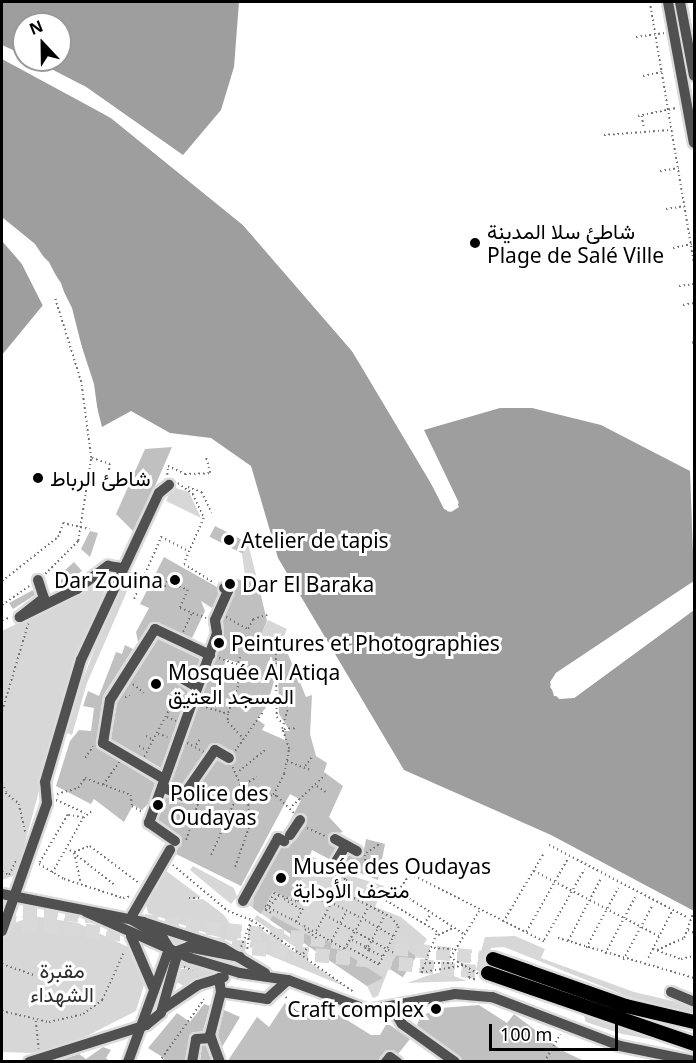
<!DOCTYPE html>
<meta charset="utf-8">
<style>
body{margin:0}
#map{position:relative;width:696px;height:1063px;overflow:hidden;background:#fff;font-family:"Noto Sans",Vazirmatn,sans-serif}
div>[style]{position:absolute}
.green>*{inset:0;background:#d7d7d7;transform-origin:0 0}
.water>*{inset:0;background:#9e9e9e}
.pier>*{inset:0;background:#fff}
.building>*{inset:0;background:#c0c0c0;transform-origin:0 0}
.major-tunnel>*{height:14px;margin-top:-7px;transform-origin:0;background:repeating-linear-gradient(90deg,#d9d9d9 0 14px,transparent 0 21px)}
.path>*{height:1.5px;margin-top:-0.75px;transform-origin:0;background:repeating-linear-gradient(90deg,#727272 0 1.5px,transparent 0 4.5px)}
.path>.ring{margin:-0.75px;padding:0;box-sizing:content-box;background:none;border:1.5px solid #727272;border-radius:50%}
.roads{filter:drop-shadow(2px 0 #dbdbdb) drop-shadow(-2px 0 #dbdbdb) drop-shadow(0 2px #dbdbdb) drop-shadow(0 -2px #dbdbdb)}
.minor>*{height:10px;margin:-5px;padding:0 5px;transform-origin:5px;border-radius:5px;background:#505050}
.major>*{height:14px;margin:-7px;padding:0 7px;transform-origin:7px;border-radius:7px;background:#000}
.dots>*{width:16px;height:16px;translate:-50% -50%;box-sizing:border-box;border:3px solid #fff;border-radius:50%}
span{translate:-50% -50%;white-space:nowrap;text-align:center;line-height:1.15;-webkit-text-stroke:6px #fff;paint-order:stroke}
.poi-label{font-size:21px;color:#000}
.left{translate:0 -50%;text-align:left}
.right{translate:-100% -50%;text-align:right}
.park-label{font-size:21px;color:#2e2e2e}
.frame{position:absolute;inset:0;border:3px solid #000;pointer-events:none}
.north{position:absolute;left:12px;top:12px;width:60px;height:60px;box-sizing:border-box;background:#fff;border:2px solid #999;border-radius:50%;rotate:338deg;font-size:16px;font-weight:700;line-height:24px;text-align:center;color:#000}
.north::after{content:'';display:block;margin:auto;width:21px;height:27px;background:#000;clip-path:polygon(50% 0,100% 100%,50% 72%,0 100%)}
.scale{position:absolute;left:489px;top:1024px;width:129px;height:27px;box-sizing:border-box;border:3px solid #000;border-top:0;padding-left:8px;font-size:18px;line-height:21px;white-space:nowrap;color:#000;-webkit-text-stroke:4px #fff;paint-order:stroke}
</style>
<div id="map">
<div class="green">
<div style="clip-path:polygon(172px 487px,189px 492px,201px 518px,166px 501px)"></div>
<div style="clip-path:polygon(248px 543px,258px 583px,246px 583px,242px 554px)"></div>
<div style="clip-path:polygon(108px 568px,113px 569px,67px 687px,21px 858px,13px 876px,2px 880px,2px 631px,60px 602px)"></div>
<div style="clip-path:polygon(125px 570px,135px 573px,87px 683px,72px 735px,63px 731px)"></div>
<div style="clip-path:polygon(268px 620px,287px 629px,277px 651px,254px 648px)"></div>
<div style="clip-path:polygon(273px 833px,339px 872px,384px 886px,375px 907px,401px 917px,427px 939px,403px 977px,389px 968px,378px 996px,373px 998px,367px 986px,237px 897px,231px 904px,190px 870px,193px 866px,234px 888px,237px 897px)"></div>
<div style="clip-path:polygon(165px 870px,201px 897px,189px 900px,203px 899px,224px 915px,238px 935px,236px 943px,148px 913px,146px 904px)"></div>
<div style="left:257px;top:915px;width:55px;height:5px;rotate:34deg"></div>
<div style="clip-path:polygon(33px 916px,78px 923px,128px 947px,144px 985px,136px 1011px,75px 1042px,32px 1053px,2px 1052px,2px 937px,6px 926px)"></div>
<div style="clip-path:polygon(256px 926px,346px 987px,249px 947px)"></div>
<div style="clip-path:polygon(515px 936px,545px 949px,541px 958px,634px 992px,694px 1006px,694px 1014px,626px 996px,504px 947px,491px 948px,485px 974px,476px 970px,485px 937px)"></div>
<div style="clip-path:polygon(181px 961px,220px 973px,185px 987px,177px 982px,181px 969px,195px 969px,181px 968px)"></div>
<div style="clip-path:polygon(443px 972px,467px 981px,407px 983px,429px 975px)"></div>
<div style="clip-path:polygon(582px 1010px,625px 1028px,682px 1045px,622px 1034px,586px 1022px)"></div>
</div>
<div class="water">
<div style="clip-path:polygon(2px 2px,239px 2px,234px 67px,221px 110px,183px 155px,86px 87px,34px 60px,60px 60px,60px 24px,24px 24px,24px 55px,2px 45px)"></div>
<div style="clip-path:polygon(2px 59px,111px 118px,243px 225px,352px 351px,448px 512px,459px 503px,424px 430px,500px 408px,532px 408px,601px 425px,690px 471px,694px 581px,556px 673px,550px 687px,559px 699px,574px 698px,694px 610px,694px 911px,551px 835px,404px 770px,278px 558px,251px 466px,211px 438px,170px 433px,131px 411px,102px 427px,72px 308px,49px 262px,2px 217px)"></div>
<div style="clip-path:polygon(2px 241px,22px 264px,43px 305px,2px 355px)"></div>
</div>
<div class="pier">
<div style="clip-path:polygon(3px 56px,59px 83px,113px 116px,245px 223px,289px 267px,354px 350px,412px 439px,446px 507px,453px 508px,456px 501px,422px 427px,459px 507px,451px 512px,444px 509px,409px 440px,352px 351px,243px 225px,111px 118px)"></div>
<div style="clip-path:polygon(31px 60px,86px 87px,185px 157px,84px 90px)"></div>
<div style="clip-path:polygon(2px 217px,35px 244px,61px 283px,94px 384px,100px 428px,77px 335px,58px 284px,33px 247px)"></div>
<div style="clip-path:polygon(2px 239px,25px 263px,41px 290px,44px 308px,22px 264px)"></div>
<div style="clip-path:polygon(694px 581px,558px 676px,554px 691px,572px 695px,694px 610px,574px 698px,554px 696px,550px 682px,556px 673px)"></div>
</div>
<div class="building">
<div style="clip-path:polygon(172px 447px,155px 486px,133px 531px,116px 514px,145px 449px)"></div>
<div style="left:215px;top:526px;width:37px;height:12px;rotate:27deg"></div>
<div style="clip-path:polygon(90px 531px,98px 533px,90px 557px,81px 549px)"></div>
<div style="clip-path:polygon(164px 557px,217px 587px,219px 593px,212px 608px,201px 601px,205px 611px,192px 638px,154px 622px,138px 642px,136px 632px,149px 608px,140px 604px)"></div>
<div style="clip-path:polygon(74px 562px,82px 571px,56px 589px,54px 582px,69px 577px,64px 571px)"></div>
<div style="clip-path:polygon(evenodd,230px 578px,258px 583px,267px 621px,258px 641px,288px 654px,306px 697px,312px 695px,310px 734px,316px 756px,327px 763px,324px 772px,343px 786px,329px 817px,343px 832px,328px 836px,336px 848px,329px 859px,312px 850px,295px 894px,287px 898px,273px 891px,261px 914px,253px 908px,254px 897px,281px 848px,289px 847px,306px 824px,300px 813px,288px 825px,301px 800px,290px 794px,241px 886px,176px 854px,181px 837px,158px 820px,166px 797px,186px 803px,217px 760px,228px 765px,236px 761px,233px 751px,212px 743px,180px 787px,171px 783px,224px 636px,223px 621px,235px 591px,230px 578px,226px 659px,239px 663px,235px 682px,221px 677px,226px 659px,230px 578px,278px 667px,279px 714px,290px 731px,284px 731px,285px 740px,262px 730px,265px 725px,257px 719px,267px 706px,278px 667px)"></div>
<div style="clip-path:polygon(33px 590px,35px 595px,13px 609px,9px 603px)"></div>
<div style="clip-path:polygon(158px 639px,200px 659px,194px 676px,184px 672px,176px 676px,177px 683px,188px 691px,161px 768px,111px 739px,117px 703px)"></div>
<div style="clip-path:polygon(125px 645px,133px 649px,103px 696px,96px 746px,155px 783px,148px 804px,142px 810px,133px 805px,124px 822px,94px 799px,91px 804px,56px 786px,70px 741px,79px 730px,91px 731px,94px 708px,83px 706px,88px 691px,99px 696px,116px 652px,122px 654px)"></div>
<div style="clip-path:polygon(366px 839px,385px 844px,378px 880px,342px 866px,349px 855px,363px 855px)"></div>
<div style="clip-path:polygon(273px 916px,321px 942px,323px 938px,383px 978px,367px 986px,270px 920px)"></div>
<div style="left:402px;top:947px;width:17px;height:25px;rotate:33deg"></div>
<div style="clip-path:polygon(318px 1002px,371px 1035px,380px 1035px,387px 1023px,410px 1039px,398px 1054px,388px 1050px,379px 1062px,227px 1062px,257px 1017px,269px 1027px,285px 1003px,302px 1020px)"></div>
<div style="clip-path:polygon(204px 1004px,210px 1006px,203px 1031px,190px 1035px,185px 1062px,161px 1062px,164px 1058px,148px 1048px,177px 1013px,190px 1022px)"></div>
<div style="clip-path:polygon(479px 1005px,507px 1023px,514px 1014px,563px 1051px,586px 1062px,462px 1062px,417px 1025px,421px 1016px,440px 1008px)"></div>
<div style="clip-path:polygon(224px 1010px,240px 1017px,222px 1047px,218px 1035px)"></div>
<div style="clip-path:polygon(202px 1046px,206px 1046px,212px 1062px,200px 1062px)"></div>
<div style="clip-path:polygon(103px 1047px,111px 1050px,106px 1058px,111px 1062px,55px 1062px,79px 1054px,86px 1059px)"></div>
</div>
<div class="major-tunnel">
<div style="left:2px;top:909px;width:99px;rotate:4.6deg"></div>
<div style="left:144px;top:921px;width:351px;rotate:6.2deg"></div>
<div style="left:2px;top:922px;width:489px;rotate:6deg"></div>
</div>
<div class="path">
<div style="left:650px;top:2px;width:263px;rotate:80.4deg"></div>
<div style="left:636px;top:37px;width:29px;rotate:-8deg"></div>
<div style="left:643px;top:76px;width:19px;rotate:-12deg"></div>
<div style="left:638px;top:116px;width:40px;rotate:-12deg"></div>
<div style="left:642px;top:116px;width:13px;rotate:81deg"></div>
<div style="left:604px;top:135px;width:66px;rotate:-4.3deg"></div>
<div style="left:660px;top:171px;width:19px;rotate:-9deg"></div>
<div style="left:666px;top:209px;width:19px;rotate:-9deg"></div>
<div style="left:673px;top:248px;width:19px;rotate:-12deg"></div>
<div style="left:679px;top:286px;width:15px;rotate:-8deg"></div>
<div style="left:683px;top:305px;width:11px;rotate:-10deg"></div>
<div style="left:692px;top:343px;width:2px;rotate:-27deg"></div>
<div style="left:92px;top:458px;width:19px;rotate:18deg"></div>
<div style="left:110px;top:464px;width:26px;rotate:97deg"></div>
<div style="left:167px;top:475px;width:9px;rotate:-84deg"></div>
<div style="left:168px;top:466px;width:19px;rotate:25deg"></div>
<div style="left:185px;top:474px;width:25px;rotate:-2deg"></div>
<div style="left:210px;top:473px;width:16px;rotate:-105deg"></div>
<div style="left:178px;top:483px;width:19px;rotate:36deg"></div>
<div style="left:193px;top:494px;width:26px;rotate:65deg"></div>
<div style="left:204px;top:518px;width:50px;rotate:113.5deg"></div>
<div style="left:184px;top:564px;width:36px;rotate:32deg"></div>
<div style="left:188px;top:487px;width:15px;rotate:20deg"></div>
<div style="left:202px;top:492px;width:23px;rotate:65deg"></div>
<div style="left:45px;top:574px;width:47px;rotate:-45deg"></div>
<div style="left:78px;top:541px;width:84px;rotate:-81.1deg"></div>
<div style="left:91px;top:458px;width:77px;rotate:-97.5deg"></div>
<div style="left:81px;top:382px;width:87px;rotate:-107.4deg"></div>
<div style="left:2px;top:581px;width:71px;rotate:-38.2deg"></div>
<div style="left:58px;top:537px;width:15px;rotate:-70deg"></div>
<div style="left:63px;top:523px;width:27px;rotate:13deg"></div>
<div style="left:163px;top:591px;width:11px;rotate:-68deg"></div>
<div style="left:167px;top:581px;width:23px;rotate:23deg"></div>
<div style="left:188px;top:590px;width:20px;rotate:114deg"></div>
<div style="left:180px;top:608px;width:28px;rotate:21deg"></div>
<div style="left:134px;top:599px;width:68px;rotate:-66.5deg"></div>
<div style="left:161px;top:537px;width:30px;rotate:27deg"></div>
<div style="left:2px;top:605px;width:33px;rotate:-35deg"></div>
<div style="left:226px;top:617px;width:25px;rotate:29deg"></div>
<div style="left:248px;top:629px;width:11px;rotate:-63deg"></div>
<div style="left:253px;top:619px;width:15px;rotate:-16deg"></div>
<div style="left:2px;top:620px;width:7px;rotate:-16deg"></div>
<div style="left:183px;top:632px;width:20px;rotate:-66deg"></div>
<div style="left:276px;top:654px;width:63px;rotate:89.1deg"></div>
<div style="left:277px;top:717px;width:8px;rotate:50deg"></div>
<div style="left:219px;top:658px;width:27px;rotate:20deg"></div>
<div style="left:238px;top:663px;width:7px;rotate:-74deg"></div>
<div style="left:133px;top:684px;width:14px;rotate:39deg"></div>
<div style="left:125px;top:697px;width:5px;rotate:-11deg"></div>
<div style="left:202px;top:706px;width:27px;rotate:17deg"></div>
<div style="left:228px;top:714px;width:8px;rotate:90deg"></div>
<div style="left:228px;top:722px;width:23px;rotate:47deg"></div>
<div style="left:2px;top:711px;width:91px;rotate:-73.4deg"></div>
<div style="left:228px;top:713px;width:32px;rotate:-70deg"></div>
<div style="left:239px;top:683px;width:13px;rotate:-151deg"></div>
<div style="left:228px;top:677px;width:5px;rotate:-68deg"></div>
<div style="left:167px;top:717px;width:10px;rotate:24deg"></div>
<div style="left:284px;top:729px;width:13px;rotate:-4deg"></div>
<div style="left:158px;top:734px;width:10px;rotate:17deg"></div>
<div style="left:146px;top:736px;width:8px;rotate:30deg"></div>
<div style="left:187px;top:743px;width:19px;rotate:28deg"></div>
<div style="left:196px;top:745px;width:6px;rotate:-59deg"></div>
<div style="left:139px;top:746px;width:8px;rotate:30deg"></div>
<div style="left:235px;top:751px;width:47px;rotate:-54.6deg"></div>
<div style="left:144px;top:757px;width:58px;rotate:-62.1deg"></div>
<div style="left:85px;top:758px;width:14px;rotate:-56deg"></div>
<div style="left:287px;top:761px;width:26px;rotate:21deg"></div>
<div style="left:305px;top:766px;width:11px;rotate:-52deg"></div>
<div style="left:233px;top:767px;width:28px;rotate:67deg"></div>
<div style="left:244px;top:793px;width:33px;rotate:5deg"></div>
<div style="left:277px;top:796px;width:24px;rotate:45deg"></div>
<div style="left:239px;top:771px;width:35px;rotate:-39deg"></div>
<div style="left:2px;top:783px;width:10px;rotate:61deg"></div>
<div style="left:103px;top:785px;width:28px;rotate:-55deg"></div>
<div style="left:317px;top:786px;width:11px;rotate:34deg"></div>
<div style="left:2px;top:790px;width:22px;rotate:39deg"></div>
<div style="left:19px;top:804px;width:31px;rotate:77deg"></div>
<div style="left:57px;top:794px;width:22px;rotate:-16deg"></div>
<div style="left:78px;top:788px;width:12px;rotate:-55deg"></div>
<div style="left:85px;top:778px;width:49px;rotate:20.3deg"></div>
<div style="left:131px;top:795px;width:11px;rotate:85deg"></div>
<div style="left:132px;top:806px;width:13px;rotate:29deg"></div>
<div style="left:273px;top:795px;width:24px;rotate:-62deg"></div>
<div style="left:284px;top:774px;width:25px;rotate:-79deg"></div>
<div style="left:289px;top:749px;width:21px;rotate:-109deg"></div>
<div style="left:282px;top:729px;width:35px;rotate:-75deg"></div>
<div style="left:56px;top:800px;width:32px;rotate:24deg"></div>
<div style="left:292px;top:806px;width:45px;rotate:-43.2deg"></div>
<div style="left:83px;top:818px;width:15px;rotate:-169deg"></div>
<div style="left:68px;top:815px;width:57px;rotate:120.6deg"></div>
<div style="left:39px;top:864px;width:29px;rotate:31deg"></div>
<div style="left:64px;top:879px;width:62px;rotate:17.9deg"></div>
<div style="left:123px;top:898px;width:9px;rotate:-13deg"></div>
<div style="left:307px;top:828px;width:22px;rotate:24deg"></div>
<div style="left:186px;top:840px;width:39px;rotate:-72deg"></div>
<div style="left:198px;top:803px;width:7px;rotate:-153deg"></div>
<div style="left:549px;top:845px;width:156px;rotate:27.6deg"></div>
<div style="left:70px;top:850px;width:58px;rotate:38deg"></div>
<div style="left:366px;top:853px;width:18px;rotate:-34deg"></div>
<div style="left:211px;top:855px;width:75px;rotate:-66.5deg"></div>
<div style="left:241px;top:786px;width:18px;rotate:-29deg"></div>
<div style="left:365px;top:855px;width:10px;rotate:84deg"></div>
<div style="left:366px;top:865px;width:15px;rotate:28deg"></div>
<div style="left:173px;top:865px;width:72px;rotate:39.9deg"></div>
<div style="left:228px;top:911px;width:26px;rotate:21deg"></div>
<div style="left:252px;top:920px;width:126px;rotate:35.3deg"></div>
<div style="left:235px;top:867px;width:46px;rotate:-70.8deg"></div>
<div style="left:250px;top:824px;width:28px;rotate:-96deg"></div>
<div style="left:534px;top:871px;width:141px;rotate:27.5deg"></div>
<div style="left:2px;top:872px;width:8px;rotate:23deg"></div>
<div style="left:9px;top:875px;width:17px;rotate:-65deg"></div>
<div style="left:52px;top:873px;width:63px;rotate:-60.6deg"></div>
<div style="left:83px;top:818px;width:13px;rotate:-39deg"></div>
<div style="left:346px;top:880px;width:8px;rotate:30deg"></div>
<div style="left:80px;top:881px;width:30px;rotate:-102deg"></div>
<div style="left:74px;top:852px;width:17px;rotate:-21deg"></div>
<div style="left:90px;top:846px;width:61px;rotate:37.1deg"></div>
<div style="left:299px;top:886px;width:24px;rotate:28deg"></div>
<div style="left:338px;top:890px;width:59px;rotate:27deg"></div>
<div style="left:391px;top:917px;width:13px;rotate:51deg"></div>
<div style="left:399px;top:927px;width:43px;rotate:117.8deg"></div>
<div style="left:379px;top:965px;width:37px;rotate:-151deg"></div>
<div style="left:398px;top:891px;width:21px;rotate:-55deg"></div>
<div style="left:410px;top:874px;width:152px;rotate:26.6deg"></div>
<div class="ring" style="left:320.5px;top:895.5px;width:5.5px;height:5.5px"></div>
<div style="left:189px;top:898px;width:13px"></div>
<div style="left:284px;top:899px;width:21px;rotate:31deg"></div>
<div style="left:326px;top:900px;width:37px;rotate:27deg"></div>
<div style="left:265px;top:906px;width:28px;rotate:27deg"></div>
<div style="left:269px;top:907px;width:16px;rotate:-50deg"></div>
<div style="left:271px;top:913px;width:7px;rotate:-153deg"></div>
<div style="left:265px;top:910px;width:19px;rotate:-62deg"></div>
<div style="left:274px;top:893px;width:26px;rotate:21deg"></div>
<div style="left:298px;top:902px;width:7px;rotate:-82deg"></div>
<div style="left:325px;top:915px;width:79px;rotate:28.8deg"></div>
<div style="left:291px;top:919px;width:14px;rotate:30deg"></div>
<div style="left:365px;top:920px;width:34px;rotate:30deg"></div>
<div style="left:426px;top:921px;width:9px;rotate:-58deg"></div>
<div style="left:296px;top:922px;width:37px;rotate:-63deg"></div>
<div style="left:360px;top:922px;width:18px;rotate:-61deg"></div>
<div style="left:503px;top:922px;width:80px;rotate:-59.3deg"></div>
<div style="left:340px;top:923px;width:13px;rotate:-61deg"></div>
<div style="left:304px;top:926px;width:46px;rotate:29.9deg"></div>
<div style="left:344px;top:949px;width:31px;rotate:-59deg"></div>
<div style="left:305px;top:929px;width:16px;rotate:38deg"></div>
<div style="left:688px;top:930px;width:7px;rotate:27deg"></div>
<div style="left:316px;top:931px;width:65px;rotate:-61.5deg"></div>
<div style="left:526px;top:932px;width:83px;rotate:-60.3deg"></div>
<div style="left:438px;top:935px;width:17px;rotate:-25deg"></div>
<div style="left:558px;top:938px;width:142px;rotate:16.4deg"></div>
<div style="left:352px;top:940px;width:16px;rotate:27deg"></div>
<div style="left:544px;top:940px;width:81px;rotate:-60.3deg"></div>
<div style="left:331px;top:941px;width:18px;rotate:-61deg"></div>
<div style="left:568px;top:941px;width:69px;rotate:-62.3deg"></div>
<div style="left:366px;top:946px;width:4px;rotate:27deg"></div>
<div style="left:370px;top:948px;width:3px;rotate:108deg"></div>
<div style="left:369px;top:951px;width:4px;rotate:-153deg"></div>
<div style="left:365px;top:949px;width:3px;rotate:-72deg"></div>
<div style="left:241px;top:947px;width:28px;rotate:-69deg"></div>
<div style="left:368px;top:947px;width:36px;rotate:-62deg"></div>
<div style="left:434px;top:948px;width:19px;rotate:3deg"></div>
<div style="left:586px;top:948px;width:68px;rotate:-61.9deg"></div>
<div style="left:247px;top:949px;width:24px;rotate:-83deg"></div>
<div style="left:653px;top:949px;width:30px;rotate:20deg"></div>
<div style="left:681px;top:959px;width:13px;rotate:-13deg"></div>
<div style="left:369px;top:950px;width:17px;rotate:25deg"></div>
<div style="left:657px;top:950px;width:30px;rotate:-24deg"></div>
<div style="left:684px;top:938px;width:27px;rotate:-70deg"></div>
<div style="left:303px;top:954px;width:9px;rotate:-58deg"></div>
<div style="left:605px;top:954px;width:64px;rotate:-62.2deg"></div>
<div style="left:648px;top:958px;width:53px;rotate:-62.9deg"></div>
<div style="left:623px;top:960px;width:61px;rotate:-61.8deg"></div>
<div style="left:425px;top:963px;width:31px"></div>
<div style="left:2px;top:964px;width:36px;rotate:19deg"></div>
<div style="left:463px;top:966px;width:43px;rotate:170.5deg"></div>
<div style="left:421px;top:973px;width:44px;rotate:-68.7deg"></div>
<div style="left:437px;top:932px;width:60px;rotate:-148.7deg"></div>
<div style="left:386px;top:901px;width:9px;rotate:-63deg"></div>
<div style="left:390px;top:893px;width:8px;rotate:-14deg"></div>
<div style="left:398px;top:891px;width:79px;rotate:33.1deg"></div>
<div style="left:184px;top:967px;width:9px;rotate:21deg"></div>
<div style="left:470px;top:972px;width:6px;rotate:99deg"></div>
<div style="left:469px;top:978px;width:9px;rotate:13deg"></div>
<div style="left:478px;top:974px;width:32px;rotate:-150deg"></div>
<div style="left:450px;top:958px;width:55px;rotate:-58.3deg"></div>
<div style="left:286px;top:997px;width:11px;rotate:52deg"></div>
<div class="ring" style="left:294px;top:1002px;width:8.5px;height:8.5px"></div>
<div style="left:2px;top:1011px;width:48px;rotate:13.2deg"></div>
<div style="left:49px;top:1022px;width:35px;rotate:-13deg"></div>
<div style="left:83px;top:1014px;width:24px;rotate:-36deg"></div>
<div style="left:102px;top:1000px;width:53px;rotate:-65.4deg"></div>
<div style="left:36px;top:1021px;width:28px;rotate:84deg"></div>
<div style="left:159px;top:1062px;width:77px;rotate:-54.5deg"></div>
<div style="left:544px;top:1062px;width:32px;rotate:-60deg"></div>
</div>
<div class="roads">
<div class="minor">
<div style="left:668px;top:2px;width:143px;rotate:79.6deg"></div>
<div style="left:680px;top:2px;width:75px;rotate:79.3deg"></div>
<div style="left:38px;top:580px;width:19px;rotate:72deg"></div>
<div style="left:44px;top:598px;width:31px;rotate:142deg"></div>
<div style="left:20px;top:617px;width:64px;rotate:-26.2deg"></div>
<div style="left:77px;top:589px;width:39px;rotate:-37deg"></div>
<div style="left:108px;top:566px;width:14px;rotate:8deg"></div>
<div style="left:183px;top:679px;width:16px;rotate:30deg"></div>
<div style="left:164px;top:779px;width:71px;rotate:-149.5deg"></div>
<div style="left:103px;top:743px;width:44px;rotate:-80.8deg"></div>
<div style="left:110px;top:700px;width:84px;rotate:-57.6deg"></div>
<div style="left:155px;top:629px;width:61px;rotate:25.3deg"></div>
<div style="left:162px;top:787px;width:23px;rotate:23deg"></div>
<div style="left:183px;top:796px;width:56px;rotate:-55.2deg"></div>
<div style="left:215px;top:750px;width:16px;rotate:30deg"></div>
<div style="left:290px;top:835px;width:18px;rotate:-56deg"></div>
<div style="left:335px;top:839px;width:25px;rotate:29deg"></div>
<div style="left:175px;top:841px;width:32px;rotate:-145deg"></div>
<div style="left:149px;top:823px;width:202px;rotate:-70.3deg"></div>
<div style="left:217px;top:633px;width:13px;rotate:-99deg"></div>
<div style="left:215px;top:620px;width:32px;rotate:-66deg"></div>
<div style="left:228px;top:591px;width:5px;rotate:-143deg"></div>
<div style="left:334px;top:865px;width:23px;rotate:-59deg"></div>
<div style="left:2px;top:894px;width:144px;rotate:11.2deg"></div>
<div style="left:143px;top:922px;width:84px;rotate:18deg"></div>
<div style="left:223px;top:948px;width:49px;rotate:30.8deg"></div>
<div style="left:243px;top:901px;width:72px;rotate:-60.9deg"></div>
<div style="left:278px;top:838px;width:7px;rotate:27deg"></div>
<div style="left:86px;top:912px;width:114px;rotate:23.9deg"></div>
<div style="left:190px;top:958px;width:52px;rotate:16.7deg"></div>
<div style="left:240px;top:973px;width:49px;rotate:8.3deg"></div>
<div style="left:288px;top:980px;width:85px;rotate:20.6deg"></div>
<div style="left:368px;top:1010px;width:88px;rotate:-10.4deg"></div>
<div style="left:455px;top:994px;width:37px;rotate:5deg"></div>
<div style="left:492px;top:997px;width:137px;rotate:20.9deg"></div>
<div style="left:620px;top:1046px;width:76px;rotate:11.5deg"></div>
<div style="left:2px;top:931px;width:136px;rotate:-70.6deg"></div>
<div style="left:47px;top:803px;width:21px;rotate:-95deg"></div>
<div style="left:45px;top:782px;width:127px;rotate:-73.6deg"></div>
<div style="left:81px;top:660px;width:184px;rotate:-65deg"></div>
<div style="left:159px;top:493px;width:13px;rotate:-39deg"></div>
<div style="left:131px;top:936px;width:56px;rotate:66.7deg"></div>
<div style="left:219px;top:978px;width:14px;rotate:82deg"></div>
<div style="left:221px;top:992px;width:44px;rotate:104.3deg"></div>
<div style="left:210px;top:1035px;width:29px;rotate:70deg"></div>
<div style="left:221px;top:992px;width:47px;rotate:8.7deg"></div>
<div style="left:267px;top:999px;width:28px;rotate:-42deg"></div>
<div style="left:671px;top:992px;width:25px;rotate:23deg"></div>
<div style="left:164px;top:1008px;width:41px;rotate:-34.1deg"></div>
<div style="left:198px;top:985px;width:27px;rotate:-17deg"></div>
<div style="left:393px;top:1009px;width:17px;rotate:59deg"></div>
<div style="left:402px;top:1024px;width:65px;rotate:35.6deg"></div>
<div style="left:29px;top:1062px;width:123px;rotate:-17.5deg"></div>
<div style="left:146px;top:1025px;width:19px;rotate:-39deg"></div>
<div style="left:161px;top:1013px;width:56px;rotate:-74.5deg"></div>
<div style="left:176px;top:959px;width:25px;rotate:-122deg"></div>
<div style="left:163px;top:938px;width:38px;rotate:-150deg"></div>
<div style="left:130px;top:919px;width:80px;rotate:-59.9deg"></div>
<div style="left:128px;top:1062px;width:114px;rotate:-70deg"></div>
<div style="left:167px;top:955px;width:22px;rotate:-21deg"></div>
<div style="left:188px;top:947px;width:53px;rotate:10.9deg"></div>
<div style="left:192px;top:1062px;width:23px;rotate:-80deg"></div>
<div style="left:196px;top:1039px;width:15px;rotate:-4deg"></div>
<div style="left:386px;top:1062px;width:6px;rotate:-51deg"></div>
<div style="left:390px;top:1057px;width:9px;rotate:36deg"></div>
</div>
<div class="major">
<div style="left:493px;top:959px;width:141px;rotate:19.5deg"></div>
<div style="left:626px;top:1006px;width:70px;rotate:13.2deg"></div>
<div style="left:488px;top:973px;width:218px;rotate:19deg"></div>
</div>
</div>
<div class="dots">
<div style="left:475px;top:243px;background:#000"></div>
<div style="left:38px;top:478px;background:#000"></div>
<div style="left:229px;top:540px;background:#000"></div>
<div style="left:175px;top:580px;background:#000"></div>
<div style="left:230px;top:584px;background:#000"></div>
<div style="left:219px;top:643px;background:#000"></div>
<div style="left:156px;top:684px;background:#000"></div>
<div style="left:158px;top:805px;background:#000"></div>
<div style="left:281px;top:878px;background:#000"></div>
<div style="left:436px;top:1009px;background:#000"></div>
</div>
<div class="poi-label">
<span class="left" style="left:487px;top:243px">شاطئ سلا المدينة<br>Plage de Salé Ville</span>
<span class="left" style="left:50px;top:478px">شاطئ الرباط</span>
<span class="left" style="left:241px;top:540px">Atelier de tapis</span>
<span class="right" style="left:163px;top:580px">Dar Zouina</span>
<span class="left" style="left:242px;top:584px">Dar El Baraka</span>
<span class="left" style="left:231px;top:643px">Peintures et Photographies</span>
<span class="left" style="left:168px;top:684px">Mosquée Al Atiqa<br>المسجد العتيق</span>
<span class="left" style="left:170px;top:805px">Police des<br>Oudayas</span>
<span class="left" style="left:293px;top:878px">Musée des Oudayas<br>متحف الأوداية</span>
<span class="right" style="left:424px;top:1009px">Craft complex</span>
</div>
<div class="park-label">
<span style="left:62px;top:982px">مقبرة<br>الشهداء</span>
</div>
<div class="frame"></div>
<div class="north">N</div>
<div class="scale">100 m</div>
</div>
